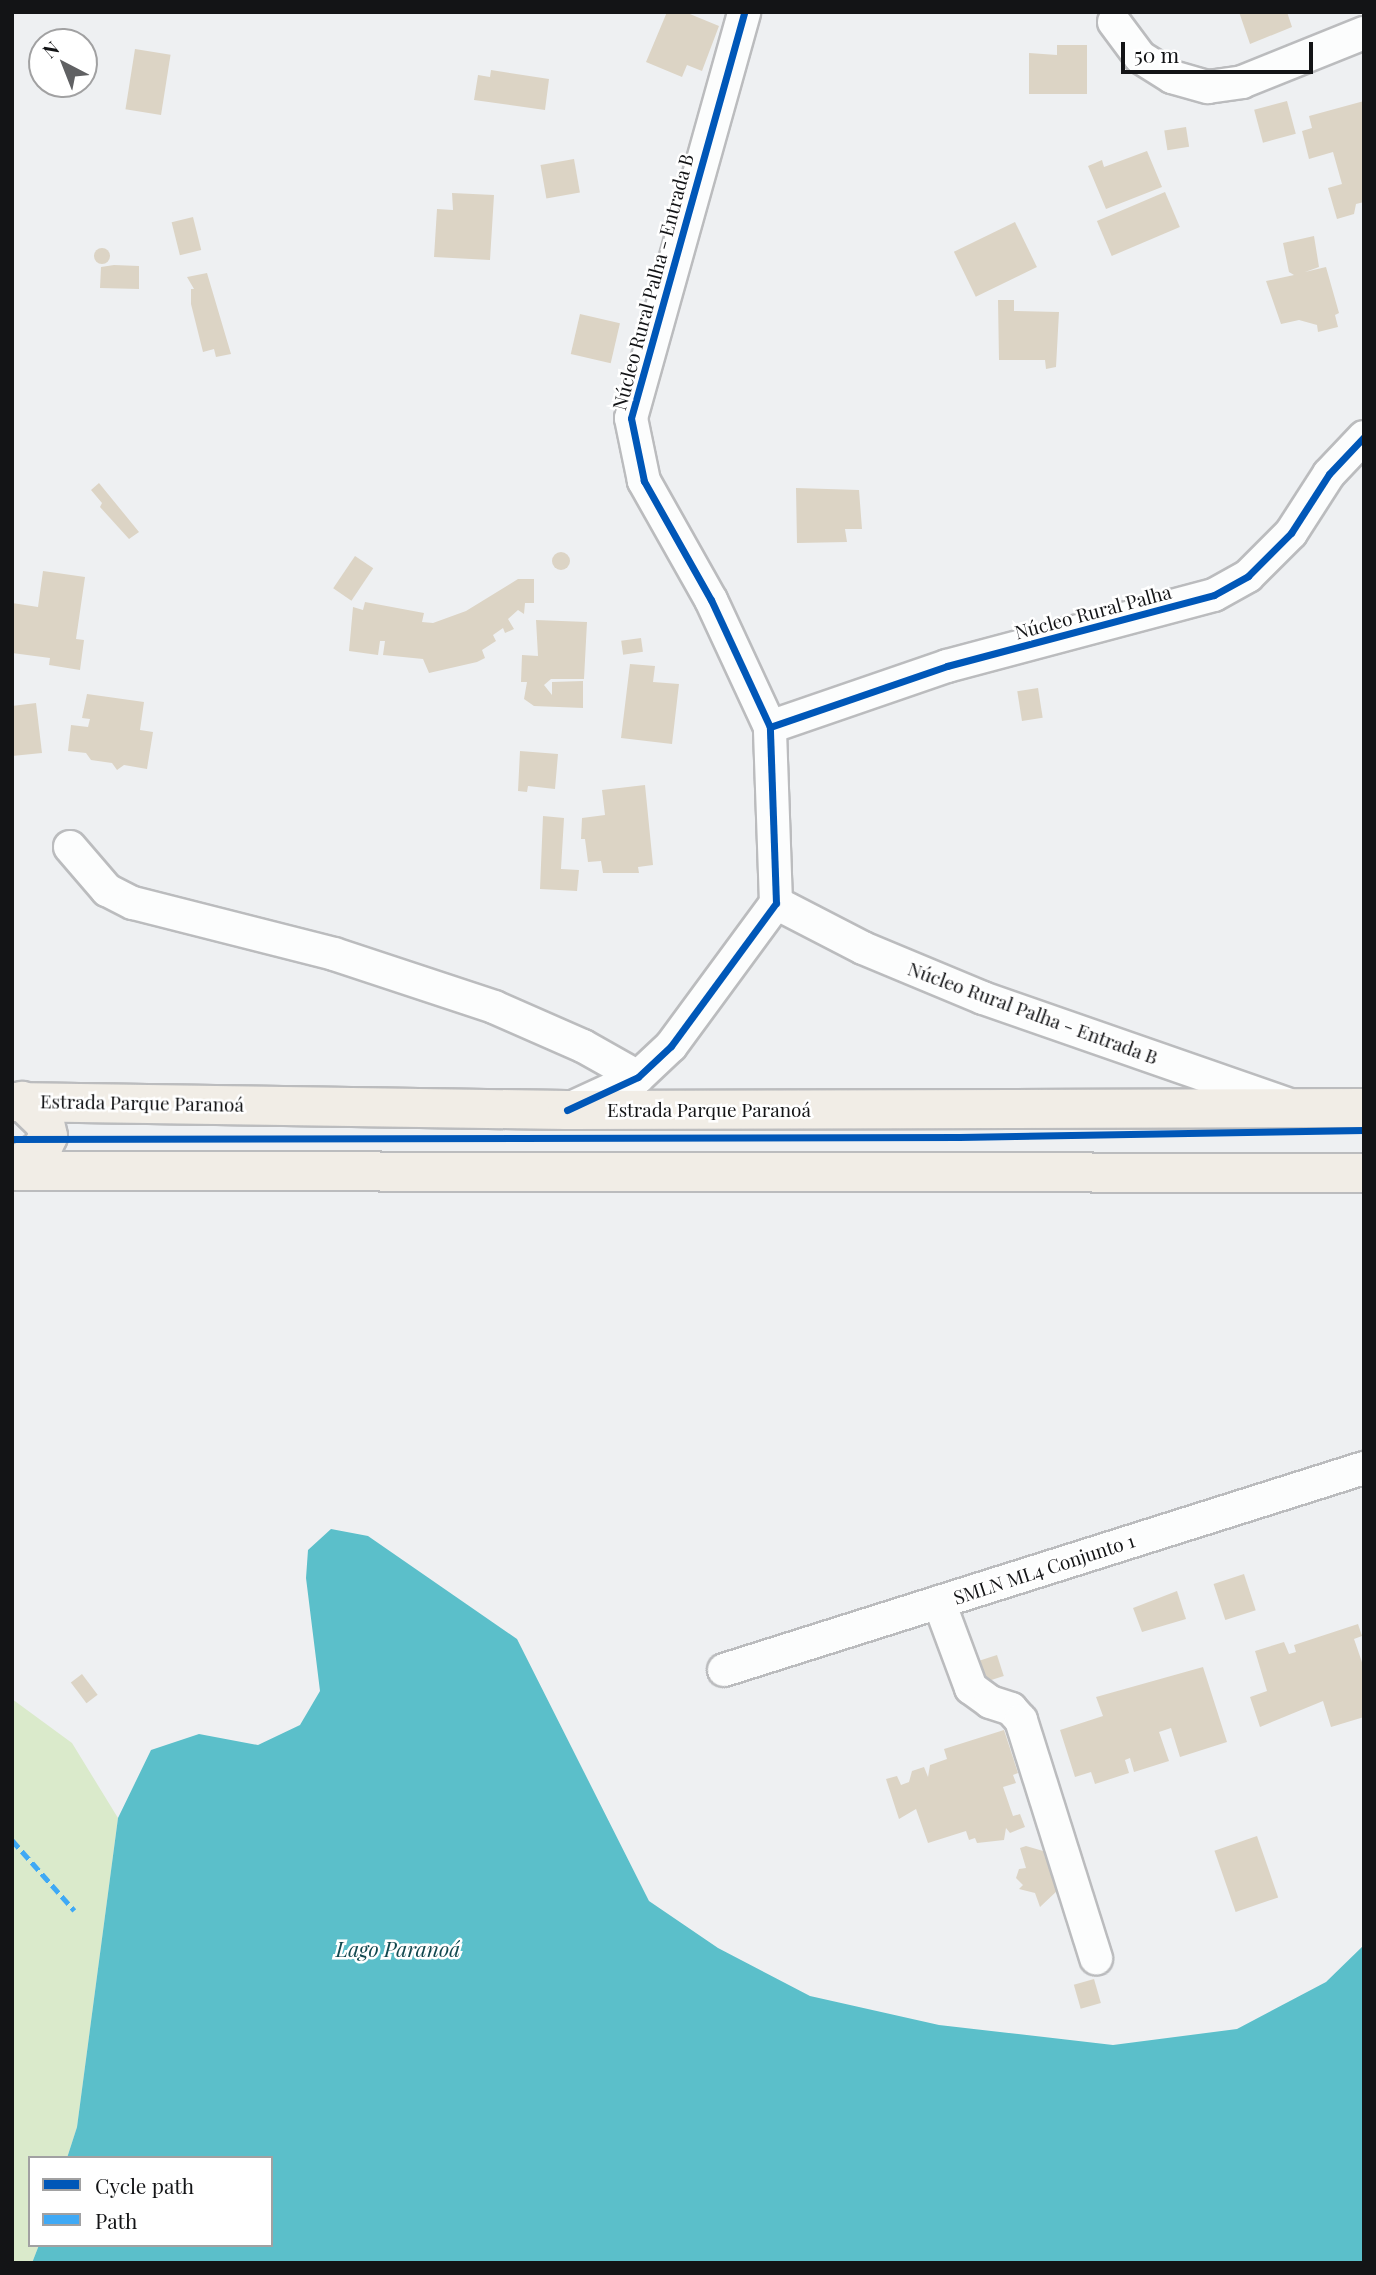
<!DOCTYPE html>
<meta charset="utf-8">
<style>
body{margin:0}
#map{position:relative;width:1376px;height:2275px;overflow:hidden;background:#eef0f2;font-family:"Playfair Display",serif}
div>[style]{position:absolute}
.green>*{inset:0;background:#daeacb}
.water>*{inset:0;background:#5bbfca}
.building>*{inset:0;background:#dcd4c5;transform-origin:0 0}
.round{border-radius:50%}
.roads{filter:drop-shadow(2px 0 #bbbcbe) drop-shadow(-2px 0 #bbbcbe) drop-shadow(0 2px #bbbcbe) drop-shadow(0 -2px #bbbcbe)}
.street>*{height:32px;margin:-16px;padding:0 16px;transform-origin:16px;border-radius:16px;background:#fcfdfd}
.primary>*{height:38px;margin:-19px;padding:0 19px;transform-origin:19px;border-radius:19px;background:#f1ede6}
.quiet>*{height:5px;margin-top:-2.5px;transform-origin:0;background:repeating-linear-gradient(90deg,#3fa9f5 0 10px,transparent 0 15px)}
.cycleway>*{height:7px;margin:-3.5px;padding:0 3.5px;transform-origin:3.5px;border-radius:3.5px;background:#0057b8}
span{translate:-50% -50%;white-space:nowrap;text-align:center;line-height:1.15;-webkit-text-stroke:5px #fff;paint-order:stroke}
.street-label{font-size:19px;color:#131416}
.water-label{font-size:21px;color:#11484f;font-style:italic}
.frame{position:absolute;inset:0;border:14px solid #131416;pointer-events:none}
.legend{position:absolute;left:28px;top:2156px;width:245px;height:91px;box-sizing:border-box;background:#fff;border:2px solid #a1a1a2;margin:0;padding:9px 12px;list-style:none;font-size:21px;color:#131416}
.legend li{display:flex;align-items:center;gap:14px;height:35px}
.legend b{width:35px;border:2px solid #a1a1a2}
.north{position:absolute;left:28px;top:28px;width:70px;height:70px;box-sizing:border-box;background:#fff;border:2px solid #a1a1a2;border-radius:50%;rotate:318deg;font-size:19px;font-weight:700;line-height:28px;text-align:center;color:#131416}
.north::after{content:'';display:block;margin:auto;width:24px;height:32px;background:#606163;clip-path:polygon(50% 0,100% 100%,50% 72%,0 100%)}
.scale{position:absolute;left:1121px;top:42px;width:192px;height:32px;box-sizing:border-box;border:4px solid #131416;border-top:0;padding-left:9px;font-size:21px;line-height:24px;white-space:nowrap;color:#131416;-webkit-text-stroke:5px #fff;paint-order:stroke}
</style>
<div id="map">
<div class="green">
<div style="clip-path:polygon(12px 1699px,72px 1743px,118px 1818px,77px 2127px,67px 2158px,30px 2158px,30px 2245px,39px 2245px,32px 2263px,12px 2263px)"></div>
</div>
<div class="water">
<div style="clip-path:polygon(331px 1529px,368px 1536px,517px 1639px,649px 1901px,718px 1948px,810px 1996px,939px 2025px,1113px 2045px,1237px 2029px,1326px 1982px,1364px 1945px,1364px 2263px,32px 2263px,39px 2245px,271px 2245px,271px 2158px,67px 2158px,77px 2127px,118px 1818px,151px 1750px,199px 1734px,258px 1745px,300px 1725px,320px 1691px,306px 1578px,308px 1550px)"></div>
</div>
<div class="building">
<div style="clip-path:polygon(667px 12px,685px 12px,719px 26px,702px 71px,687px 65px,682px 77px,646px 62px)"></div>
<div style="clip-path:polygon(1239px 12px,1287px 12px,1292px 27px,1250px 44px)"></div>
<div style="clip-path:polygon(1057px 45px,1087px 45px,1087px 94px,1029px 94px,1029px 53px,1057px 55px)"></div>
<div style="left:135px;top:49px;width:36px;height:61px;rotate:9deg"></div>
<div style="clip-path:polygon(491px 70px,549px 79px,545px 110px,474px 100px,478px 75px,490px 77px)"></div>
<div style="left:1287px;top:101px;width:34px;height:34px;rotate:75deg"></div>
<div style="clip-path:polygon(1364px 101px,1364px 202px,1356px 204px,1354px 214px,1337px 219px,1328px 188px,1342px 184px,1333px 152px,1309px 159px,1302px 131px,1312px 128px,1309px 116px)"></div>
<div style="left:1186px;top:127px;width:20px;height:22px;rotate:81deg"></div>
<div style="clip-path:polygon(1147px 151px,1162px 187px,1106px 209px,1088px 166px,1102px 160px,1104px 167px)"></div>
<div style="left:574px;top:159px;width:34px;height:34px;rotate:80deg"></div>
<div style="left:1165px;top:192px;width:38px;height:74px;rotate:67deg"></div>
<div style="clip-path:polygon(452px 193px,494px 195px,490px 260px,434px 257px,437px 209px,453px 210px)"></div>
<div style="left:193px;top:217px;width:34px;height:22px;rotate:76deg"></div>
<div style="left:1015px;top:222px;width:50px;height:68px;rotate:64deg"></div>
<div style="clip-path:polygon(1314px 236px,1319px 267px,1305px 272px,1326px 267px,1339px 313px,1335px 315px,1338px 327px,1318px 332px,1317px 325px,1299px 320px,1281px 324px,1266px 281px,1294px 275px,1289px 272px,1283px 243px)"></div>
<div class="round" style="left:94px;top:248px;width:16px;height:16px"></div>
<div style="clip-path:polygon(114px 265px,139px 266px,139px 289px,100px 288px,101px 267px)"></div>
<div style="clip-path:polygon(207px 273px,231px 354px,216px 357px,214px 349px,203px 352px,191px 304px,191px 289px,194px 289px,187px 277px)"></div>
<div style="clip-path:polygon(998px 300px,1014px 300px,1014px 311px,1059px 312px,1056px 367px,1046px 369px,1045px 360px,999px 360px)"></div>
<div style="left:580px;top:314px;width:41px;height:41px;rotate:13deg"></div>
<div style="clip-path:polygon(99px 483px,139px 532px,129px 539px,100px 507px,102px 503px,91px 490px)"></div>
<div style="clip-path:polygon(796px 488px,859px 490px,862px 529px,845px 529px,847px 542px,797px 543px)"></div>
<div class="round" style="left:552px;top:552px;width:18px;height:18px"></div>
<div style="left:355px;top:556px;width:22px;height:39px;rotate:34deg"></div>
<div style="clip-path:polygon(43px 571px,85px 577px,76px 639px,84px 640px,80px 670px,49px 665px,50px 658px,12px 653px,12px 603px,38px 607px)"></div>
<div style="clip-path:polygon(518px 579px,534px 579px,534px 603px,525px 603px,524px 614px,518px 610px,508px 619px,514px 629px,505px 633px,503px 628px,493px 635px,496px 641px,482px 650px,485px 658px,477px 662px,429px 673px,423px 659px,383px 655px,385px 641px,380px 641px,378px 655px,349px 651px,353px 607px,363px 610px,365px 602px,424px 613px,422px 622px,433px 623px,466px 611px)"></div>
<div style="clip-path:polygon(536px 620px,587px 622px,584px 679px,551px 679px,544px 685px,552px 695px,552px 682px,583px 681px,583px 708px,534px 706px,524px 699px,527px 682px,521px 682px,522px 655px,538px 656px)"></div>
<div style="left:641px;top:638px;width:14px;height:20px;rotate:82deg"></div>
<div style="clip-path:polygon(630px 664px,655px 666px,653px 682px,679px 684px,672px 744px,621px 738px)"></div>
<div style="left:1038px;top:688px;width:30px;height:21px;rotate:81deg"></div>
<div style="clip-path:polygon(87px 694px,144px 702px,140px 730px,153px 732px,147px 769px,124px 765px,117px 770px,112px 763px,91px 760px,86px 753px,68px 751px,71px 725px,88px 727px,90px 719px,82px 718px)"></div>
<div style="clip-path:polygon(36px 703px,42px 753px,12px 756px,12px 706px)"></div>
<div style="clip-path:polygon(520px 751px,558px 754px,555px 789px,528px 786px,527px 792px,518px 791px)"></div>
<div style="clip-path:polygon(645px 785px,653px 865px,638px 867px,639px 873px,603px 873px,601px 861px,588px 862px,585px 839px,581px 839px,582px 818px,605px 815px,602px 790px)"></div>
<div style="clip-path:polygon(543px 816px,564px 818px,561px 869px,579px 870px,577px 891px,540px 889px)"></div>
<div style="left:1244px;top:1574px;width:38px;height:32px;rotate:72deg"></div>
<div style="clip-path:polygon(1177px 1591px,1186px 1619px,1142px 1632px,1133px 1608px)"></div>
<div style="clip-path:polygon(1358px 1624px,1362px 1636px,1354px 1639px,1364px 1668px,1364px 1717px,1331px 1727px,1323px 1701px,1260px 1727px,1250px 1697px,1267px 1691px,1255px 1651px,1284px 1642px,1289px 1654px,1296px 1652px,1294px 1645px)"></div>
<div style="left:997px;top:1655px;width:22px;height:27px;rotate:72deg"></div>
<div style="clip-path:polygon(1203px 1667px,1227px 1742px,1180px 1757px,1171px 1728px,1159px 1732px,1169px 1761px,1134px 1772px,1130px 1758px,1125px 1760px,1129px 1773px,1095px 1784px,1091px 1772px,1075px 1777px,1060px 1730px,1103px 1716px,1096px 1697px)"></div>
<div style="left:82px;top:1674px;width:26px;height:14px;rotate:53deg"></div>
<div style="clip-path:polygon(1004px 1730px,1018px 1773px,1013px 1775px,1016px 1783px,1003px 1787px,1013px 1816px,1020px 1814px,1025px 1827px,1010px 1833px,1006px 1828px,1004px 1840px,977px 1843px,975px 1838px,969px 1840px,966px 1831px,928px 1843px,916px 1809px,899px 1819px,886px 1779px,897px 1776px,901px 1785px,909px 1782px,912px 1771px,924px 1767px,928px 1777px,930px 1765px,947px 1759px,944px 1749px)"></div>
<div style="left:1257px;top:1836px;width:65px;height:45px;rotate:71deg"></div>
<div style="clip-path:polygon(1026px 1846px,1050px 1853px,1059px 1889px,1040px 1907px,1035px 1893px,1019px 1889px,1023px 1885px,1016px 1878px,1019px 1869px,1026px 1868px,1020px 1848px)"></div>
<div style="left:1094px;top:1979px;width:25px;height:21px;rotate:74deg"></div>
</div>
<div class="roads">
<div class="street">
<div style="left:1114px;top:22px;width:44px;rotate:53.4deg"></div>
<div style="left:1140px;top:57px;width:38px;rotate:32deg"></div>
<div style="left:1172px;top:77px;width:37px;rotate:16deg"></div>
<div style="left:1208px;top:87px;width:34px;rotate:-8deg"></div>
<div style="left:1242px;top:82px;width:131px;rotate:-21.9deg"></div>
<div style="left:770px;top:727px;width:187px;rotate:-19deg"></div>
<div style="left:947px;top:666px;width:276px;rotate:-14.9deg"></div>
<div style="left:1214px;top:595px;width:39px;rotate:-29deg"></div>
<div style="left:1248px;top:576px;width:61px;rotate:-45deg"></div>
<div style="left:1291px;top:533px;width:70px;rotate:-57.2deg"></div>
<div style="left:1329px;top:474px;width:51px;rotate:-46.6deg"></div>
<div style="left:70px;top:847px;width:57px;rotate:49.3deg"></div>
<div style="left:107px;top:890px;width:29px;rotate:27deg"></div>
<div style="left:133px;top:903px;width:207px;rotate:14.2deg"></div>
<div style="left:334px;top:954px;width:169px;rotate:18.3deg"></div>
<div style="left:494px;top:1007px;width:97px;rotate:23.7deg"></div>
<div style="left:583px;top:1046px;width:63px;rotate:29.4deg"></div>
<div style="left:776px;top:903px;width:98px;rotate:27.3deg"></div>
<div style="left:863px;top:948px;width:130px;rotate:22.6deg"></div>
<div style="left:983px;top:998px;width:320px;rotate:19.2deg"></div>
<div style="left:571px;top:1108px;width:74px;rotate:-24.8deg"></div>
<div style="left:638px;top:1077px;width:45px;rotate:-43.2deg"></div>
<div style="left:671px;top:1046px;width:177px;rotate:-53.7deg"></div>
<div style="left:776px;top:903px;width:176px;rotate:-92deg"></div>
<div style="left:770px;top:727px;width:140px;rotate:-114.9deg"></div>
<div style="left:711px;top:600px;width:137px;rotate:-119.4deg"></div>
<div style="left:644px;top:481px;width:64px;rotate:-101.7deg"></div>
<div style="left:631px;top:418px;width:421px;rotate:-74.4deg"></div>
<div style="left:939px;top:1602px;width:92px;rotate:69.6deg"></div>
<div style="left:971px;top:1688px;width:24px;rotate:36deg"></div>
<div style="left:990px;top:1702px;width:22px;rotate:18deg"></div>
<div style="left:1011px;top:1709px;width:15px;rotate:48deg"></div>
<div style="left:1021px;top:1720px;width:250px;rotate:72.5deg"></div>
<div style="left:724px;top:1670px;width:671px;rotate:-17.52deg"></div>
</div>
<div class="primary">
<div style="left:12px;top:1102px;width:555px;rotate:0.83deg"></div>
<div style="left:567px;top:1110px;width:797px;rotate:-0.14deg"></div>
<div style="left:12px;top:1168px;width:36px;rotate:-32deg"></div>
<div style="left:42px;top:1149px;width:14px;rotate:-65deg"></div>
<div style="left:48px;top:1136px;width:13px;rotate:-103deg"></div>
<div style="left:45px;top:1123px;width:32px;rotate:-136deg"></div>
<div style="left:12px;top:1171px;width:1352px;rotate:0.08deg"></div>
</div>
</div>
<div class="quiet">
<div style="left:12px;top:1840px;width:94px;rotate:48.5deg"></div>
</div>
<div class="cycleway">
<div style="left:770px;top:727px;width:187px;rotate:-19deg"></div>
<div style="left:947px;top:666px;width:276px;rotate:-14.9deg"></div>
<div style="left:1214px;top:595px;width:39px;rotate:-29deg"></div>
<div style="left:1248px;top:576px;width:61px;rotate:-45deg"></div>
<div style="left:1291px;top:533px;width:70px;rotate:-57.2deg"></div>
<div style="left:1329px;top:474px;width:51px;rotate:-46.6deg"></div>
<div style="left:567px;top:1110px;width:78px;rotate:-24.9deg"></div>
<div style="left:638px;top:1077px;width:45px;rotate:-43.2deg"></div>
<div style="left:671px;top:1046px;width:177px;rotate:-53.7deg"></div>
<div style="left:776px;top:903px;width:176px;rotate:-92deg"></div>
<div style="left:770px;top:727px;width:140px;rotate:-114.9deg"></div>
<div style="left:711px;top:600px;width:137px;rotate:-119.4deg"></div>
<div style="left:644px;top:481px;width:64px;rotate:-101.7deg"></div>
<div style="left:631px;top:418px;width:421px;rotate:-74.4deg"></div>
<div style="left:12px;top:1139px;width:947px;rotate:-0.12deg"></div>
<div style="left:959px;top:1137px;width:405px;rotate:-1deg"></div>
</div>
<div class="street-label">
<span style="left:653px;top:282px;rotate:-75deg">Núcleo Rural Palha - Entrada B</span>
<span style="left:1093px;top:612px;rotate:-15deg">Núcleo Rural Palha</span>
<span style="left:1033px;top:1013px;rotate:20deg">Núcleo Rural Palha - Entrada B</span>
<span style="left:142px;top:1103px;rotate:1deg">Estrada Parque Paranoá</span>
<span style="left:709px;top:1110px">Estrada Parque Paranoá</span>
<span style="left:1044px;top:1569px;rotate:-18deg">SMLN ML4 Conjunto 1</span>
</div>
<div class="water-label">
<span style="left:398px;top:1948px">Lago Paranoá</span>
</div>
<div class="frame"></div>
<ul class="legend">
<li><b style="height:9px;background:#0057b8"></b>Cycle path</li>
<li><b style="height:9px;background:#3fa9f5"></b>Path</li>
</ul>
<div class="north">N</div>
<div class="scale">50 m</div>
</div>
